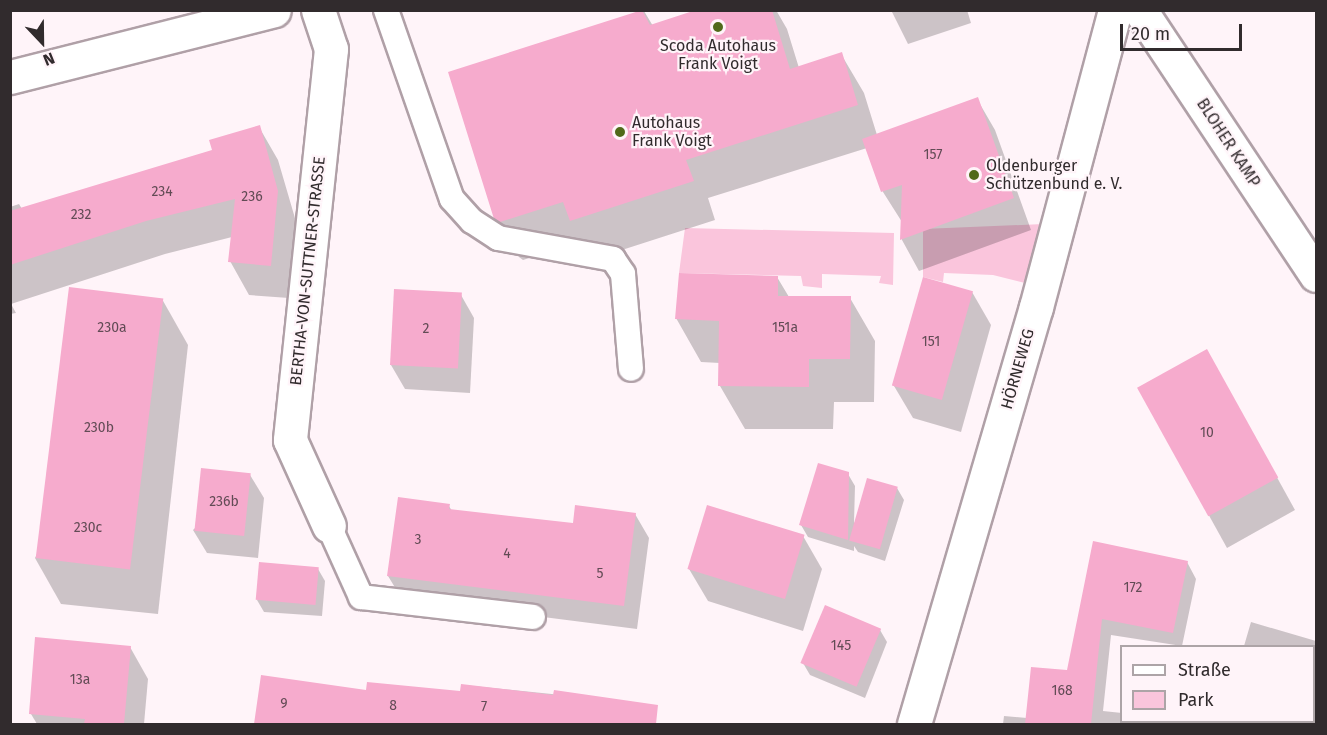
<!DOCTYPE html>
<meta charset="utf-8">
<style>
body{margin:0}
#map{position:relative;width:1327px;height:735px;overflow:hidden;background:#fff4f9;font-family:"Fira Sans",sans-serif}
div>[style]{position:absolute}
.green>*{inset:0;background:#fac5dc}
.shadow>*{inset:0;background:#0003}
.building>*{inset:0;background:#f6abcd;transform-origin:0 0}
.roads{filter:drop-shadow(2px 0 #b0a0a7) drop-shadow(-2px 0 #b0a0a7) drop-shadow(0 2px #b0a0a7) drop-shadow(0 -2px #b0a0a7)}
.lane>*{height:24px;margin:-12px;padding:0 12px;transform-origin:12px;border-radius:12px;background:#fff}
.street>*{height:33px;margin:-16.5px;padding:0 16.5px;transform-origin:16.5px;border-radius:16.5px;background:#fff}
.secondary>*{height:33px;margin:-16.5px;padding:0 16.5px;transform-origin:16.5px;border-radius:16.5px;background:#fff}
.dots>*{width:16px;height:16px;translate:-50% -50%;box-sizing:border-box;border:3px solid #fff4f9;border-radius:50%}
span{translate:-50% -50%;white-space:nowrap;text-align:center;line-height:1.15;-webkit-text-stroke:4.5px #fff4f9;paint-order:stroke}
.number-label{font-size:14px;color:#624b55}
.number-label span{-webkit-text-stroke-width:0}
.poi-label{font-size:16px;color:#312b2d}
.left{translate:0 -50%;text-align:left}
.street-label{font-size:16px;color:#312b2d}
.frame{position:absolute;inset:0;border:12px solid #312b2d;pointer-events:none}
.legend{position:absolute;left:1120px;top:645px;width:195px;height:78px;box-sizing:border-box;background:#fff4f9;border:2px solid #ada4a7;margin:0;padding:8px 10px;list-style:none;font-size:18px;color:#312b2d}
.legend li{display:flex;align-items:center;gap:12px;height:30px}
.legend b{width:30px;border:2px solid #ada4a7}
.north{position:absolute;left:12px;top:12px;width:60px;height:60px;-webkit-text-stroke:4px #fff4f9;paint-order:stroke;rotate:158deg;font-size:16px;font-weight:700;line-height:24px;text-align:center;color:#312b2d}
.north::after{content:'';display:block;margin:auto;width:21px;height:27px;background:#312b2d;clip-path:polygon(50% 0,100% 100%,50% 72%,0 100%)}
.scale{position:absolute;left:1120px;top:24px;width:122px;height:27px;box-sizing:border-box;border:3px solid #312b2d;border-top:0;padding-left:8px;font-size:18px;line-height:21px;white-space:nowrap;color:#312b2d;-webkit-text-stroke:4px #fff4f9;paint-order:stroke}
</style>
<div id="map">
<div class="green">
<div style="clip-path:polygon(1043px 224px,1029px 284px,993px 275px,944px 273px,943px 282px,923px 277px,923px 229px)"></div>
<div style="clip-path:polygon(685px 228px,894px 233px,893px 285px,879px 283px,881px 276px,822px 274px,822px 288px,803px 286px,801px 276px,679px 273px)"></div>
</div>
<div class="shadow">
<div style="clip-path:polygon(701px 10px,776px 10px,787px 29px,799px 68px,841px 54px,864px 93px,877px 135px,977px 99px,995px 130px,1031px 230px,919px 271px,902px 240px,902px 222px,883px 192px,867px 148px,708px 198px,715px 220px,594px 259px,583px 241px,523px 260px,519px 257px,496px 218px,450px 73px,644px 11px,653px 26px)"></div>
<div style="clip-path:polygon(891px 10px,967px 10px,971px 23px,908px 44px)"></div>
<div style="clip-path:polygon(259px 127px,278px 160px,297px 225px,289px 298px,249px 295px,230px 261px,232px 237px,165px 254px,11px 304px,16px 313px,10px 314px,10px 207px,19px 204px,22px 209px,214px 151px)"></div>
<div style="clip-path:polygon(777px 277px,789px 297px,850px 298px,875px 341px,874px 402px,834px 402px,833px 429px,745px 429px,720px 386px,720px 363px,701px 362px,676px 318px)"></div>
<div style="clip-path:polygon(972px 292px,991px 325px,961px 432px,913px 418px,894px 386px)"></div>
<div style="clip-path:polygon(461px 295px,474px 318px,470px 393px,405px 389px,391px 365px)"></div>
<div style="clip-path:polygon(162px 299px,188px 345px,158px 614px,61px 604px,35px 558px)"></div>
<div style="clip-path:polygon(1225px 383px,1295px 510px,1227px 548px,1139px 389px)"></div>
<div style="clip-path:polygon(848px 474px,855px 486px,854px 523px,897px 488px,904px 500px,885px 561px,858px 552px,854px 546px,854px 551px,808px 537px,801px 525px)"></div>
<div style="clip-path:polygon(250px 475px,264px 498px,258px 558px,207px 553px,193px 530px)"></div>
<div style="clip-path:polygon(449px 506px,452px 511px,574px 524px,635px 514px,649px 538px,637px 629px,402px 599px,388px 576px)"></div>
<div style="clip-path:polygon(803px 536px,822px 569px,803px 631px,708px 601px,689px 569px)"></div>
<div style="clip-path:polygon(1094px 543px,1187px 562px,1196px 579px,1182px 646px,1111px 635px,1103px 711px,1122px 713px,1122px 722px,1161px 724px,1003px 724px,1004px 716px,1027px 718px,1068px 672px)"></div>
<div style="clip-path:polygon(318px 569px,325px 581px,322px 616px,264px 612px,257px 600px)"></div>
<div style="clip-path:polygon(1251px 622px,1316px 641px,1316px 724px,1277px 722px,1314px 722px,1314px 646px,1244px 646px)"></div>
<div style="clip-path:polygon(880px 630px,887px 642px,865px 698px,810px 675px,803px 663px)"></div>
<div style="clip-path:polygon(130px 647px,148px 679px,144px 724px,37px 724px,31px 714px)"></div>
<div style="clip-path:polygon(262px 677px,368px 692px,462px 692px,463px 685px,610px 700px,624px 723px,255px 724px)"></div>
</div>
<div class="building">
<div style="clip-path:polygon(642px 10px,650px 25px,696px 10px,772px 10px,790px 69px,842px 52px,858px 105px,686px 160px,694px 181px,570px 221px,563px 202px,500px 222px,494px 219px,448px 72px)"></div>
<div style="clip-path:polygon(978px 97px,1014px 198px,900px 240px,902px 185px,881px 192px,862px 139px)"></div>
<div style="clip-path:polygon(260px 125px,278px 191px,271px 266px,228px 262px,235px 199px,146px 221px,10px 265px,10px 211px,212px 150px,209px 140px)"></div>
<div style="clip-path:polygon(679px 273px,778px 276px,778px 296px,851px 296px,850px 359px,809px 359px,809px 387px,718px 386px,719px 321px,675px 319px)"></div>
<div style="left:923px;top:277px;width:52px;height:113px;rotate:16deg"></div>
<div style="left:69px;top:287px;width:95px;height:273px;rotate:7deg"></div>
<div style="left:394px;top:289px;width:68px;height:76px;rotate:3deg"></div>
<div style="left:1207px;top:349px;width:147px;height:80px;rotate:61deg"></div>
<div style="clip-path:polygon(818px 463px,849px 472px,848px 540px,799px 525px)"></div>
<div style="left:201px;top:468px;width:50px;height:63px;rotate:6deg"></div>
<div style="left:867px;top:478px;width:32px;height:65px;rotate:16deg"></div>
<div style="clip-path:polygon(398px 497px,450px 504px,449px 509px,573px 523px,575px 505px,636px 513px,624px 606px,387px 576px)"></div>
<div style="left:707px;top:505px;width:102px;height:67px;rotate:17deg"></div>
<div style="clip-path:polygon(1093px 541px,1188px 561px,1173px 633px,1102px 619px,1091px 724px,1025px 724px,1031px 667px,1067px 670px)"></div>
<div style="left:259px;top:562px;width:60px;height:38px;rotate:5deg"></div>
<div style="left:825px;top:605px;width:61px;height:63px;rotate:23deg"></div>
<div style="clip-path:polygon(35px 637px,131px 646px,124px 724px,84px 724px,85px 719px,29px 714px)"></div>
<div style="clip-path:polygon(261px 675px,366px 690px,367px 682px,460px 691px,461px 684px,553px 695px,554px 690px,658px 705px,656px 724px,254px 724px)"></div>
</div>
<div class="roads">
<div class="lane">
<div style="left:386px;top:10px;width:200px;rotate:70.8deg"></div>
<div style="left:452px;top:199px;width:30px;rotate:48deg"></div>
<div style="left:472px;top:221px;width:31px;rotate:33deg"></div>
<div style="left:498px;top:238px;width:117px;rotate:10.3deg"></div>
<div style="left:613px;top:259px;width:18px;rotate:56deg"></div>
<div style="left:623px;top:274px;width:95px;rotate:85.2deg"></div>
<div style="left:329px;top:526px;width:78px;rotate:65.7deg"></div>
<div style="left:361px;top:597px;width:173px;rotate:6.6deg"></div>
</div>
<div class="street">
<div style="left:318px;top:10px;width:41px;rotate:71.6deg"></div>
<div style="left:331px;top:49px;width:393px;rotate:96deg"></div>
<div style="left:290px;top:440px;width:94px;rotate:65.6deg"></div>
<div style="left:1140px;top:10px;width:318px;rotate:56.4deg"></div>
<div style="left:914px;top:724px;width:434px;rotate:-73.7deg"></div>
<div style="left:1036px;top:307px;width:307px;rotate:-75.1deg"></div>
</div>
<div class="secondary">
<div style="left:10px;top:77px;width:272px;rotate:-14.2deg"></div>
</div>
</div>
<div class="dots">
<div style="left:718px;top:27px;background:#51691a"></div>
<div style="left:620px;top:132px;background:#51691a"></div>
<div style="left:974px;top:175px;background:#51691a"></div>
</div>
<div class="number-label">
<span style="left:933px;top:155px">157</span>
<span style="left:162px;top:192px">234</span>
<span style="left:252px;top:197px">236</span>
<span style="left:81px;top:215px">232</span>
<span style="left:112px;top:328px">230a</span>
<span style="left:785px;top:328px">151a</span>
<span style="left:426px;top:329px">2</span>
<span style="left:931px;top:342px">151</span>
<span style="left:99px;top:428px">230b</span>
<span style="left:1207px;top:433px">10</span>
<span style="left:224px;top:502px">236b</span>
<span style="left:88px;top:528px">230c</span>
<span style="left:418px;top:540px">3</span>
<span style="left:507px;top:554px">4</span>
<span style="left:600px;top:574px">5</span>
<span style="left:1133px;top:588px">172</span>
<span style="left:841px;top:646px">145</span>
<span style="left:80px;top:680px">13a</span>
<span style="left:1062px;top:691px">168</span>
<span style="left:284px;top:704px">9</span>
<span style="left:393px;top:706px">8</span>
<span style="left:484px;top:707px">7</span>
</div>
<div class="poi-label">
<span style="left:718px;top:55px">Scoda Autohaus<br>Frank Voigt</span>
<span class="left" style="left:632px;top:132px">Autohaus<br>Frank Voigt</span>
<span class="left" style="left:986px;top:175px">Oldenburger<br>Schützenbund e. V.</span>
</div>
<div class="street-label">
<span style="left:1228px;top:143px;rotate:57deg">BLOHER KAMP</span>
<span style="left:308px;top:271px;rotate:-84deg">BERTHA-VON-SUTTNER-STRASSE</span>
<span style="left:1018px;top:369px;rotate:-74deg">HÖRNEWEG</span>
</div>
<div class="frame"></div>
<ul class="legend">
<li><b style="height:8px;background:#fff"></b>Straße</li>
<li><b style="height:16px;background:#fac5dc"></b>Park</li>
</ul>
<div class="north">N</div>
<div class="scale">20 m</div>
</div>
